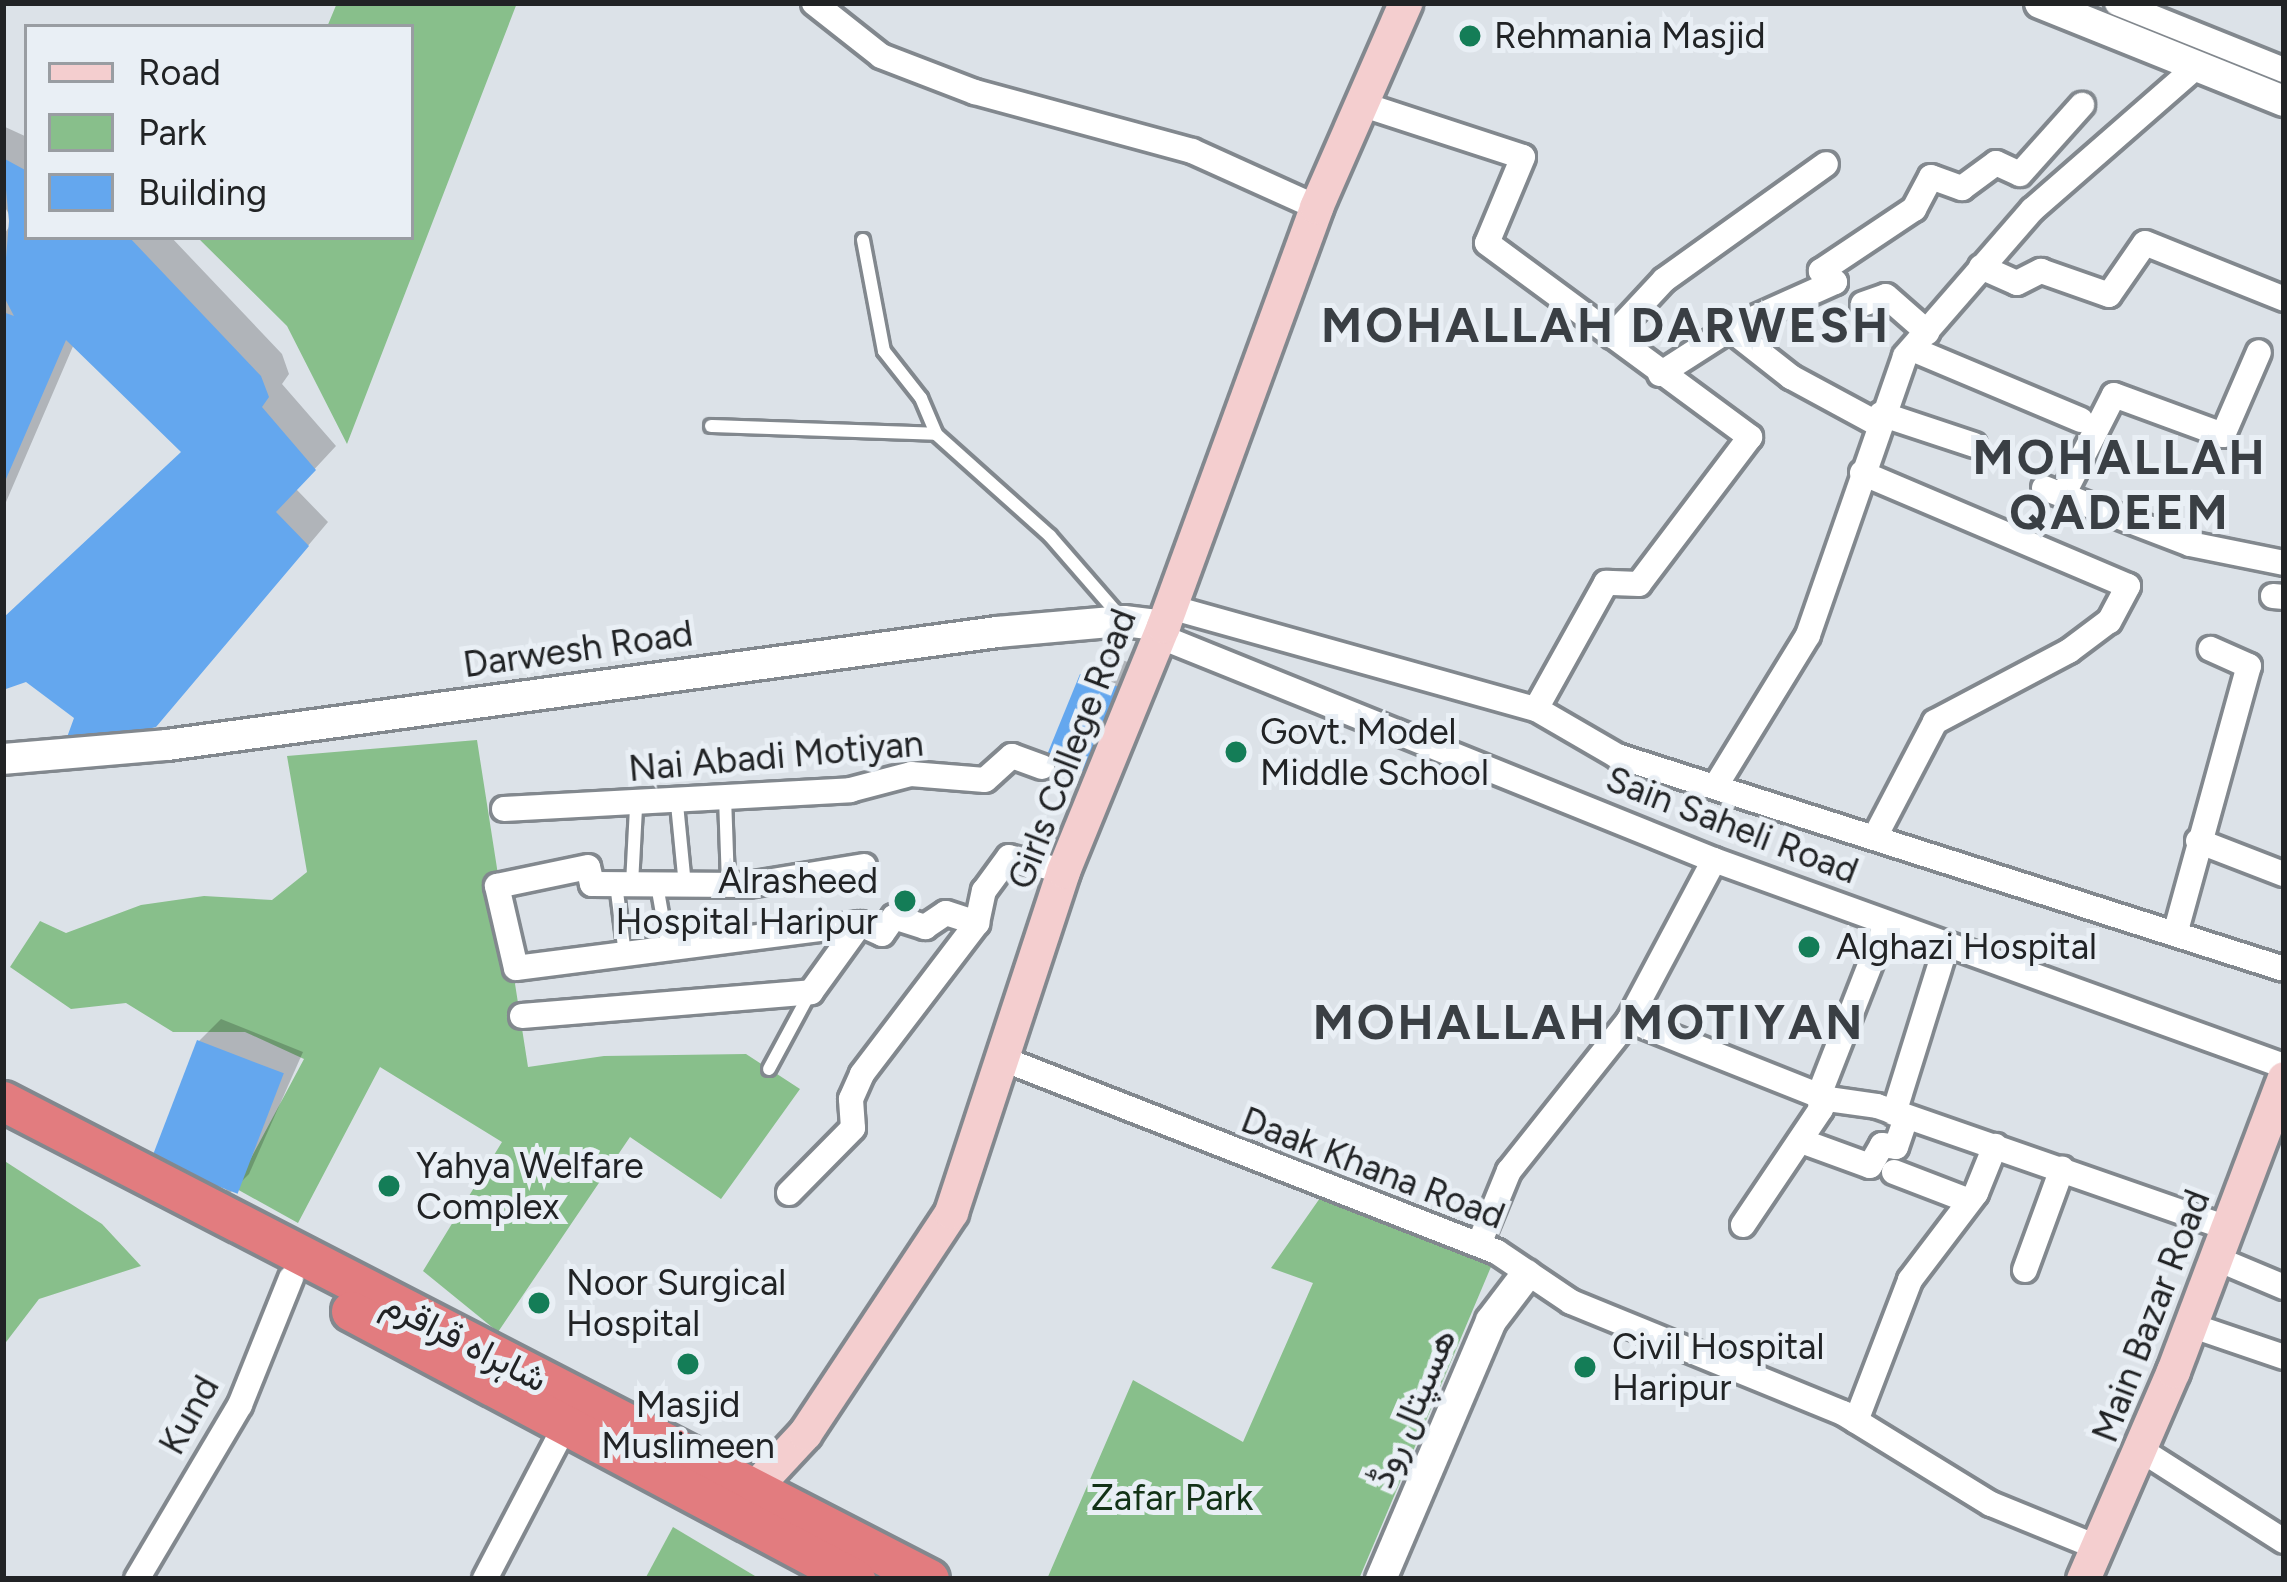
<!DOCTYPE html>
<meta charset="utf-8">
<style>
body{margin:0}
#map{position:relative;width:2287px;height:1582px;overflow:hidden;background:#dce2e8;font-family:Figtree,Vazirmatn,sans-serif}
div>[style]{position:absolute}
.green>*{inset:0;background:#88bf8b}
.shadow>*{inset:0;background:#0003}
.building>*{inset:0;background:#64a7ee;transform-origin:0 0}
.roads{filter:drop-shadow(3px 0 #82888e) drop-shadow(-3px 0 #82888e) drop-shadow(0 3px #82888e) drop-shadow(0 -3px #82888e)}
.service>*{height:12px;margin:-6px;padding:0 6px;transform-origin:6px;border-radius:6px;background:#fff}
.minor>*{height:24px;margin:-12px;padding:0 12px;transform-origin:12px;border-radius:12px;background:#fff}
.tertiary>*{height:30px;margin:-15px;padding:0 15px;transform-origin:15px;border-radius:15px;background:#fff}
.secondary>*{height:33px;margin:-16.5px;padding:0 16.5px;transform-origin:16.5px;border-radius:16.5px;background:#f4cecf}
.trunk>*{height:39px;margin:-19.5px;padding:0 19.5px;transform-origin:19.5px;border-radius:19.5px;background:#e27c7f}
.dots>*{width:33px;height:33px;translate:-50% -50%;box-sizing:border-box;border:6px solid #e9eff5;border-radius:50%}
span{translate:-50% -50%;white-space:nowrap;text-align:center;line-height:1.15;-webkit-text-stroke:10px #e9eff5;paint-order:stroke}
.poi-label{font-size:36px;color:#212325}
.left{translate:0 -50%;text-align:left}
.right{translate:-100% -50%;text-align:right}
.street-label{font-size:36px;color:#212325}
.park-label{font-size:36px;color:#123216}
.district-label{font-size:48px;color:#3a3f44;font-weight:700;letter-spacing:3px}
.frame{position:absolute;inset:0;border:6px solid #212325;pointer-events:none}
.legend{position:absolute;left:24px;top:24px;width:390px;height:216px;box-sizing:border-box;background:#e9eff5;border:3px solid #999da2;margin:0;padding:15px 21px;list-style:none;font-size:36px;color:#212325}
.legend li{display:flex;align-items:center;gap:24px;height:60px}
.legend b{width:60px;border:3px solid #999da2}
</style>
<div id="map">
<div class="green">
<div style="clip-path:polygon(337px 3px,517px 3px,347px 444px,287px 326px,197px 237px,411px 237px,411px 27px,327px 27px)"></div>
<div style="clip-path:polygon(477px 740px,528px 1067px,604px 1056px,746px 1054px,800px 1089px,721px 1199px,630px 1137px,498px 1332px,423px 1271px,502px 1142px,380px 1067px,298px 1223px,235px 1188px,304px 1059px,245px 1032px,173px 1032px,126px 1003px,71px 1009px,10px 967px,40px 921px,66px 933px,141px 905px,204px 896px,272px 900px,307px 872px,287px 756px)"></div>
<div style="clip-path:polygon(3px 1160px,102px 1224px,141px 1266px,39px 1299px,3px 1346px)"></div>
<div style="clip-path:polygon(1327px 1188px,1496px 1255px,1359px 1579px,1047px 1579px,1133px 1380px,1243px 1442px,1313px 1283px,1271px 1268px)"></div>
<div style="clip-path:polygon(673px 1527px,760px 1579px,645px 1579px)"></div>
</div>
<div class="shadow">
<div style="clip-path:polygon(3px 126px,27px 137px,27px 237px,171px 237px,282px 354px,289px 374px,282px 384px,336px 446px,296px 489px,328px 522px,177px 701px,77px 716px,27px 679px,3px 687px,3px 622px,185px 451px,74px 344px,3px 509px,3px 236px,13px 221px,3px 204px)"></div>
<div style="clip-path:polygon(1105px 654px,1145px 668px,1115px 747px,1083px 676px)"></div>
<div style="clip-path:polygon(221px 1019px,303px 1052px,249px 1174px,227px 1196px,199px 1041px)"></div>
</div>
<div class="building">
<div style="clip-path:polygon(3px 158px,27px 171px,27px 237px,129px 237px,261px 376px,269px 397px,262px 407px,316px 470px,276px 512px,309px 546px,156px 727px,62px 751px,74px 718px,26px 682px,3px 690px,3px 618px,181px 452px,66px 340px,3px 486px,3px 312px,14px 316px,3px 295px,9px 221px)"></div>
<div style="clip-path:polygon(1080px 674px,1125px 689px,1094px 772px,1042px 767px)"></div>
<div style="left:197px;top:1040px;width:93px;height:129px;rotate:21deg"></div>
</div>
<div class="roads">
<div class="service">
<div style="left:863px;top:240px;width:113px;rotate:79.3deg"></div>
<div style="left:884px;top:351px;width:60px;rotate:51.8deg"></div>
<div style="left:921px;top:398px;width:39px;rotate:67deg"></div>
<div style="left:936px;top:434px;width:153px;rotate:41.8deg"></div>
<div style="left:1050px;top:536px;width:111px;rotate:49deg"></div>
<div style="left:711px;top:426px;width:225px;rotate:2deg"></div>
<div style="left:725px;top:797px;width:88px;rotate:88deg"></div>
<div style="left:677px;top:804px;width:81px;rotate:84.4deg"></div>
<div style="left:616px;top:884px;width:71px;rotate:82.7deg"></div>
<div style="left:632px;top:884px;width:76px;rotate:-87deg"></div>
<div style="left:657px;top:885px;width:64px;rotate:80.1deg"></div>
<div style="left:769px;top:1069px;width:86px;rotate:-61.7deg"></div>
</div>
<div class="minor">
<div style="left:814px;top:3px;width:85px;rotate:38.3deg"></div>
<div style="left:881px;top:56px;width:101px;rotate:21deg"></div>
<div style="left:975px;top:92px;width:225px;rotate:15.2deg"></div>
<div style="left:1192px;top:151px;width:136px;rotate:24.3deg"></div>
<div style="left:2117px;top:3px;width:180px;rotate:21.9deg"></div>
<div style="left:1364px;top:105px;width:167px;rotate:18.1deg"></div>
<div style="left:1523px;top:157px;width:93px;rotate:112.7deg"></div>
<div style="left:1487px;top:243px;width:327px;rotate:36.4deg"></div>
<div style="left:1750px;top:437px;width:184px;rotate:127.1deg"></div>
<div style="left:1639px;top:584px;width:33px;rotate:-178deg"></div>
<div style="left:1606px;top:583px;width:144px;rotate:119.1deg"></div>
<div style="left:1981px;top:267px;width:39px;rotate:24deg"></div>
<div style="left:2017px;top:283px;width:27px;rotate:-27deg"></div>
<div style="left:2041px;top:271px;width:72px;rotate:19.4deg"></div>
<div style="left:2109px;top:295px;width:63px;rotate:-55.3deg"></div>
<div style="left:2145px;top:243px;width:150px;rotate:21.9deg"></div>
<div style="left:1863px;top:304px;width:24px;rotate:-19deg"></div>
<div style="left:1886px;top:296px;width:55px;rotate:41.3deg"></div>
<div style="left:1730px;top:329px;width:78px;rotate:38.2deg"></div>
<div style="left:1791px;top:377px;width:97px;rotate:28.4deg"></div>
<div style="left:1612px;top:336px;width:76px;rotate:-47.1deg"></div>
<div style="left:1664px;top:280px;width:199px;rotate:-35.6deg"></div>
<div style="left:1912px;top:349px;width:183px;rotate:22.8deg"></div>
<div style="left:1660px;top:374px;width:83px;rotate:-32.7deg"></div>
<div style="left:1730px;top:329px;width:115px;rotate:-24.1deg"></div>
<div style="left:1835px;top:282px;width:18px;rotate:-142deg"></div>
<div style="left:1821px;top:271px;width:112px;rotate:-33.7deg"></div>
<div style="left:1914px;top:209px;width:36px;rotate:-62deg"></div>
<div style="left:1931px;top:177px;width:33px;rotate:20deg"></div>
<div style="left:1962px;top:188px;width:42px;rotate:-36.3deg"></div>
<div style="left:1996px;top:163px;width:26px;rotate:25deg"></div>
<div style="left:2020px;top:174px;width:93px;rotate:-48.1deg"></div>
<div style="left:1881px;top:414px;width:98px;rotate:18.4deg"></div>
<div style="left:1862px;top:473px;width:289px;rotate:23deg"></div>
<div style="left:2128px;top:586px;width:40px;rotate:118deg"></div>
<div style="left:2109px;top:621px;width:50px;rotate:143.1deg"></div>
<div style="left:2069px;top:651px;width:152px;rotate:152.1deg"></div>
<div style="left:1935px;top:722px;width:130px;rotate:117.6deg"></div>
<div style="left:2044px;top:488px;width:156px;rotate:21deg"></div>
<div style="left:2190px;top:544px;width:96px;rotate:11.4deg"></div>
<div style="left:2063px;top:495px;width:112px;rotate:-63deg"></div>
<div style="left:2114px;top:395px;width:116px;rotate:20.2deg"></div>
<div style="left:2223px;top:435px;width:90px;rotate:-66.6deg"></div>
<div style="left:2273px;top:596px;width:11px;rotate:5deg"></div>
<div style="left:1170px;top:607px;width:380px;rotate:15.6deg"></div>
<div style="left:1536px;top:709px;width:94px;rotate:30.1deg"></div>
<div style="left:1617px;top:756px;width:700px;rotate:17.71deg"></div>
<div style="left:1159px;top:636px;width:598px;rotate:21.98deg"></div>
<div style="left:1714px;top:860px;width:606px;rotate:19.87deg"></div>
<div style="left:1715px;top:787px;width:178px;rotate:-58.5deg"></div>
<div style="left:1808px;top:635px;width:295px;rotate:-70.8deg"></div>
<div style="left:1905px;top:356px;width:194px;rotate:-49deg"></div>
<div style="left:2032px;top:210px;width:219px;rotate:-41.1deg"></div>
<div style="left:504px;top:809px;width:347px;rotate:-3.1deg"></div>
<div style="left:850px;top:790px;width:63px;rotate:-14.7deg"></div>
<div style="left:911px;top:774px;width:74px;rotate:4.6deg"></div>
<div style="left:985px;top:780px;width:36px;rotate:-42deg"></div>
<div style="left:1012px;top:756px;width:32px;rotate:20deg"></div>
<div style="left:2198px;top:841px;width:91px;rotate:21.2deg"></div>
<div style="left:864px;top:866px;width:118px;rotate:170.7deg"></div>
<div style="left:748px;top:885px;width:156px;rotate:-179.6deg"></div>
<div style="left:592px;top:884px;width:17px;rotate:-103deg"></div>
<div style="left:588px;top:867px;width:93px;rotate:168.2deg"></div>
<div style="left:497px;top:886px;width:84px;rotate:77deg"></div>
<div style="left:516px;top:968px;width:347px;rotate:-7.3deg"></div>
<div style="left:860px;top:924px;width:24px;rotate:24deg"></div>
<div style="left:882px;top:934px;width:21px;rotate:-55deg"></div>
<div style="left:894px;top:917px;width:33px;rotate:18deg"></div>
<div style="left:925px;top:927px;width:25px;rotate:-34deg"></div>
<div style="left:946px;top:913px;width:33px;rotate:18deg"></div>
<div style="left:2175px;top:934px;width:278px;rotate:-74.6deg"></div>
<div style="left:2249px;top:666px;width:42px;rotate:-155.9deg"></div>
<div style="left:522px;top:1016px;width:290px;rotate:-4.7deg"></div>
<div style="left:811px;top:992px;width:84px;rotate:-54.2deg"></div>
<div style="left:1629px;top:1020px;width:214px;rotate:21.7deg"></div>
<div style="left:1828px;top:1099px;width:49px;rotate:8.1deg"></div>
<div style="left:1877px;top:1106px;width:371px;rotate:19.2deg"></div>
<div style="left:1003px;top:1059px;width:530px;rotate:21.34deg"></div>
<div style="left:1497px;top:1252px;width:89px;rotate:34deg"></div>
<div style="left:1571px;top:1302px;width:294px;rotate:22.2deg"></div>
<div style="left:1843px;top:1413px;width:174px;rotate:31.6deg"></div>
<div style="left:1991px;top:1504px;width:111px;rotate:22.2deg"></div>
<div style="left:1894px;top:1113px;width:175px;rotate:-72.7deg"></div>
<div style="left:1804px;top:1142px;width:70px;rotate:20deg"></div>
<div style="left:1870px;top:1166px;width:24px;rotate:-60deg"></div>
<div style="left:1882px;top:1145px;width:14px;rotate:8deg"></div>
<div style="left:1896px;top:1147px;width:31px;rotate:-71deg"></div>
<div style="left:1894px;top:1172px;width:78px;rotate:21deg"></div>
<div style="left:789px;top:1193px;width:91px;rotate:-45.4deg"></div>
<div style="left:853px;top:1128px;width:29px;rotate:-94deg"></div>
<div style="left:851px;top:1099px;width:27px;rotate:-66deg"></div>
<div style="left:862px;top:1074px;width:190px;rotate:-52.7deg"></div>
<div style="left:977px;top:923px;width:33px;rotate:-78deg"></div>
<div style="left:984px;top:891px;width:42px;rotate:-53.7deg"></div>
<div style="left:1009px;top:857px;width:56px;rotate:14.5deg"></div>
<div style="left:1743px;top:1225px;width:140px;rotate:-56.1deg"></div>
<div style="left:1821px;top:1109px;width:14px;rotate:-98deg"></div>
<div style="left:1819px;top:1095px;width:184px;rotate:-68.6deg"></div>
<div style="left:1479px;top:1244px;width:79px;rotate:-67.7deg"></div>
<div style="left:1509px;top:1171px;width:193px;rotate:-51.5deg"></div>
<div style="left:1629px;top:1020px;width:181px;rotate:-62deg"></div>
<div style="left:2215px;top:1258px;width:75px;rotate:22.8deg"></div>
<div style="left:2025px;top:1270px;width:108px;rotate:-69.9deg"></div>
<div style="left:2190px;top:1325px;width:99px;rotate:18.8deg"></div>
<div style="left:1856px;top:1421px;width:151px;rotate:-69deg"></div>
<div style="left:1910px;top:1280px;width:109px;rotate:-52.8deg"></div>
<div style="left:1976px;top:1193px;width:51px;rotate:-68deg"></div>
<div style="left:2141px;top:1450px;width:169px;rotate:32.5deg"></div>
<div style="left:137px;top:1579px;width:202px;rotate:-59.4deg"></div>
<div style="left:240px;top:1405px;width:137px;rotate:-68.1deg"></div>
<div style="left:485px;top:1579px;width:173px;rotate:-62.4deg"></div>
</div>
<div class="tertiary">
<div style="left:2040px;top:3px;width:263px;rotate:21.9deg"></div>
<div style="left:3px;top:759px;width:165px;rotate:-4.9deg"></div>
<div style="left:167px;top:745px;width:838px;rotate:-7.75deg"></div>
<div style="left:997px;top:632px;width:127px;rotate:-5deg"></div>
<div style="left:1124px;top:621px;width:39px;rotate:7deg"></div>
<div style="left:1381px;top:1579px;width:280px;rotate:-66.9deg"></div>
<div style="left:1491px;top:1321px;width:58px;rotate:-52.7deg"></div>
</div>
<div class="secondary">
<div style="left:753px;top:1489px;width:76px;rotate:-47.1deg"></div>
<div style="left:805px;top:1433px;width:265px;rotate:-56.5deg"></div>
<div style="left:951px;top:1212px;width:359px;rotate:-71.8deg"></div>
<div style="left:1063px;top:871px;width:265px;rotate:-67.8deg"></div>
<div style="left:1163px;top:626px;width:446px;rotate:-69.9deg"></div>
<div style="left:1316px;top:207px;width:223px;rotate:-66.4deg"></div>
<div style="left:2083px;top:1579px;width:227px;rotate:-66.6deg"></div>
<div style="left:2173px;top:1371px;width:313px;rotate:-69.3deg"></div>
</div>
<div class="trunk">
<div style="left:3px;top:1101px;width:1042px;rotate:27.3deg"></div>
<div style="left:351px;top:1311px;width:571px;rotate:28deg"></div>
</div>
</div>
<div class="dots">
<div style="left:1470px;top:36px;background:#147d57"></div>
<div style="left:1236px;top:752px;background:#147d57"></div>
<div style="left:905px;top:901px;background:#147d57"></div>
<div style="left:1809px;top:947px;background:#147d57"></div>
<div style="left:389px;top:1186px;background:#147d57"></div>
<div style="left:539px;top:1303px;background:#147d57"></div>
<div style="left:688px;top:1364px;background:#147d57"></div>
<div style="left:1585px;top:1367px;background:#147d57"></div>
</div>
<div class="poi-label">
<span class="left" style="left:1494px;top:36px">Rehmania Masjid</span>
<span class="left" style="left:1260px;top:752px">Govt. Model<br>Middle School</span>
<span class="right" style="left:878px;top:901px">Alrasheed<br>Hospital Haripur</span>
<span class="left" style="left:1836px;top:947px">Alghazi Hospital</span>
<span class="left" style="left:416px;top:1186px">Yahya Welfare<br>Complex</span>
<span class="left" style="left:566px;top:1303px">Noor Surgical<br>Hospital</span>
<span class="left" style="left:1612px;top:1367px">Civil Hospital<br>Haripur</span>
<span style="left:688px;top:1425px">Masjid<br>Muslimeen</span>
</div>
<div class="street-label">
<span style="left:578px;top:649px;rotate:-8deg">Darwesh Road</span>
<span style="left:1072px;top:749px;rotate:-69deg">Girls College Road</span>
<span style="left:776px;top:756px;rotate:-5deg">Nai Abadi Motiyan</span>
<span style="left:1732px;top:825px;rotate:21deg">Sain Saheli Road</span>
<span style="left:1373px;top:1168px;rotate:21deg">Daak Khana Road</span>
<span style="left:2151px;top:1316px;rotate:-69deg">Main Bazar Road</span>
<span style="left:465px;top:1341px;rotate:27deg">شاہراہ قراقرم</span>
<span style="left:1412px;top:1408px;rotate:-67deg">ھسپتال روڈ</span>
<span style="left:189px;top:1415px;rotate:-61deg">Kund</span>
</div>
<div class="park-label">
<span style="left:1172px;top:1498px">Zafar Park</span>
</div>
<div class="district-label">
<span style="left:1606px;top:326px">MOHALLAH DARWESH</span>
<span style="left:2120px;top:485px">MOHALLAH<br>QADEEM</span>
<span style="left:1589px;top:1023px">MOHALLAH MOTIYAN</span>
</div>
<div class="frame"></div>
<ul class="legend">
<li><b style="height:15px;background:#f4cecf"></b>Road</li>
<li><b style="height:33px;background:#88bf8b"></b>Park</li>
<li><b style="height:33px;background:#64a7ee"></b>Building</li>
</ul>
</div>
